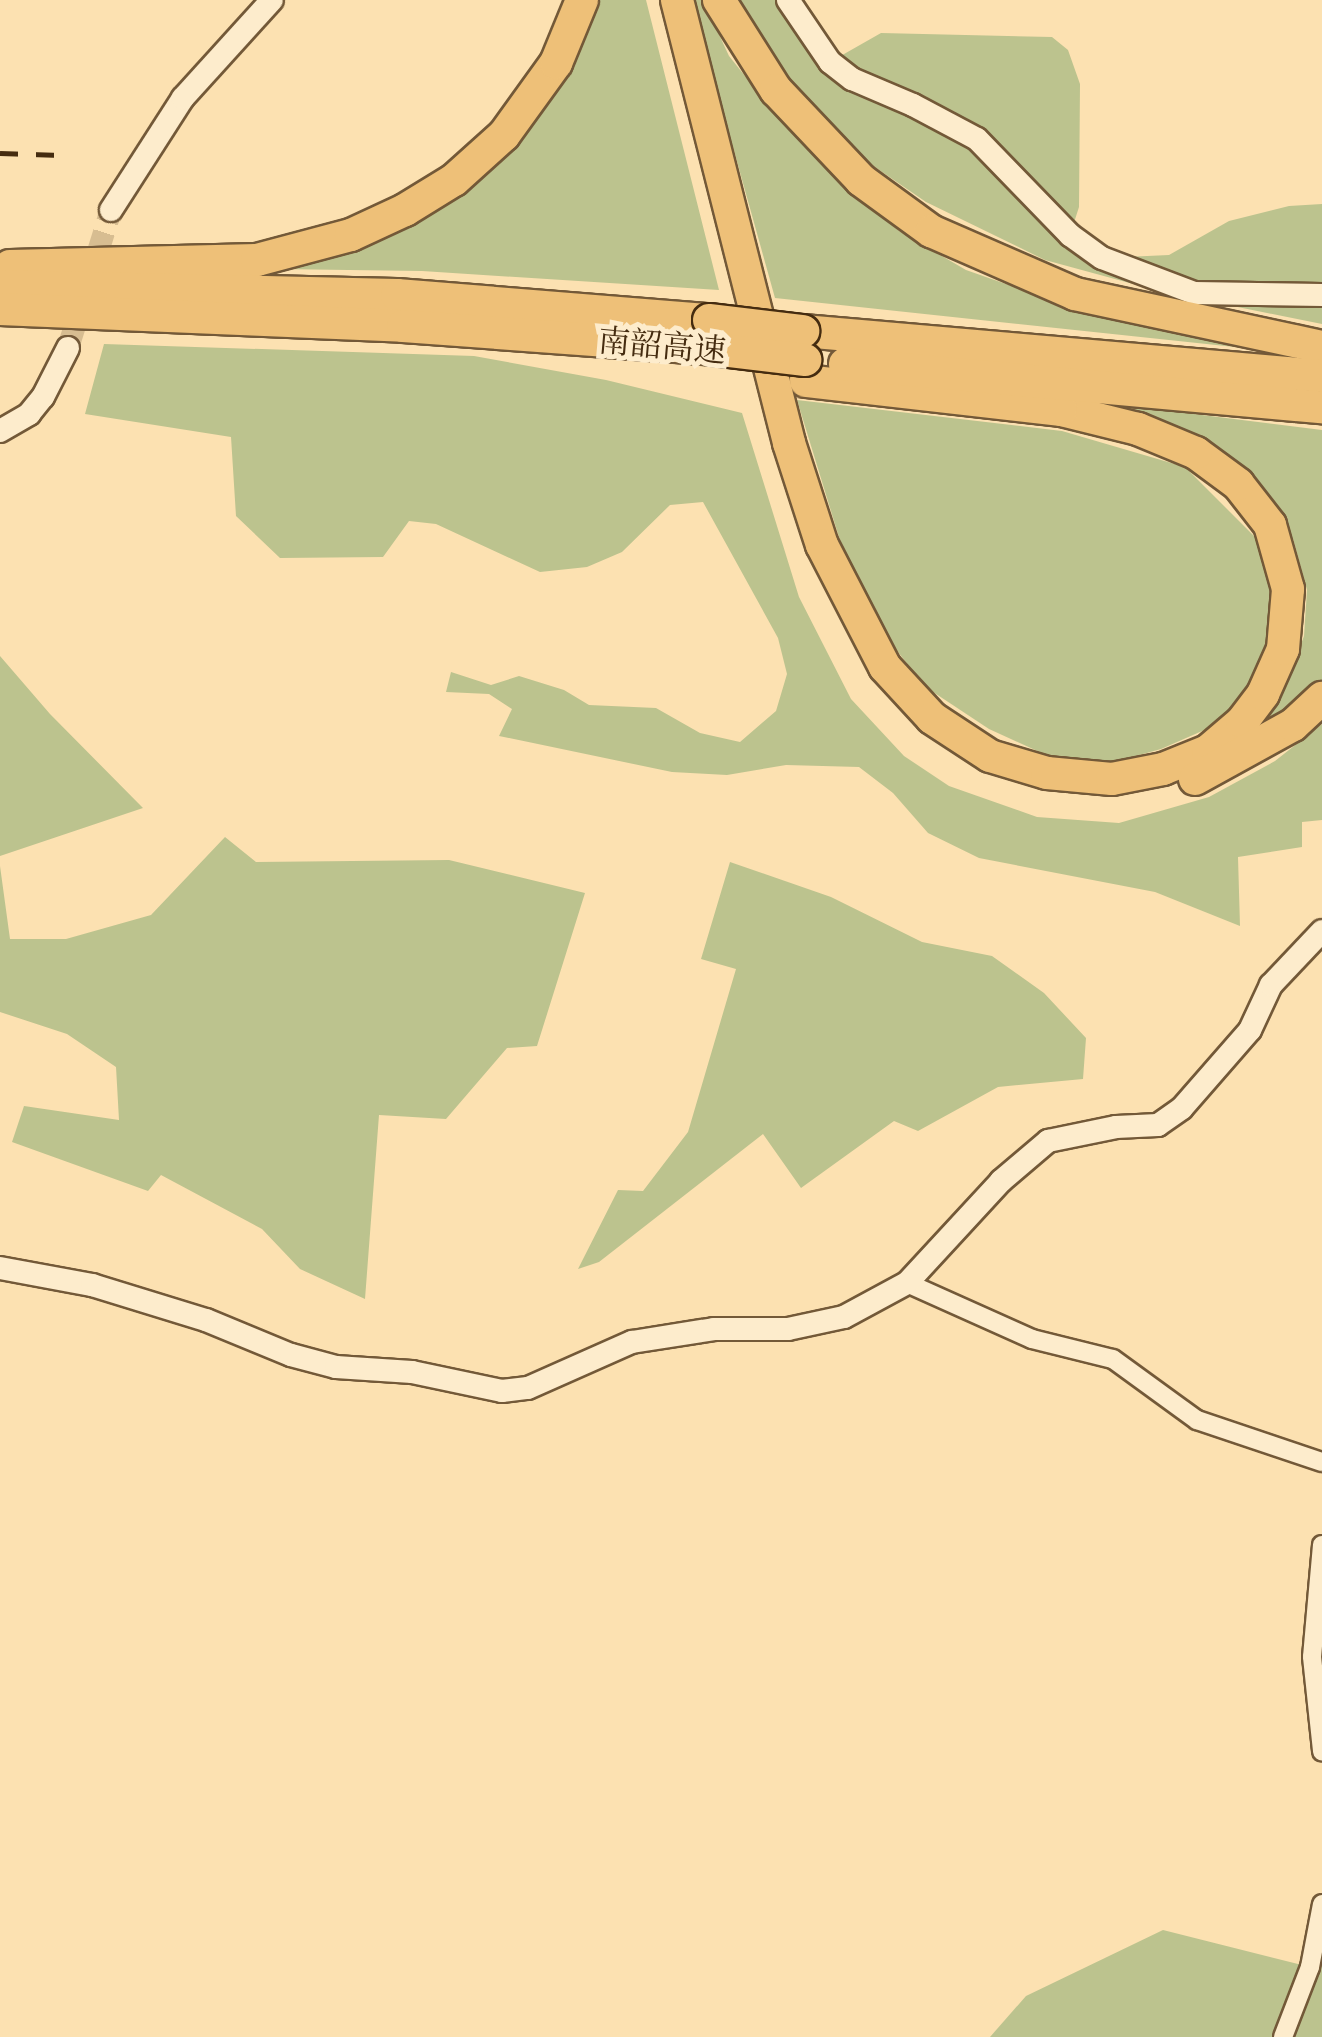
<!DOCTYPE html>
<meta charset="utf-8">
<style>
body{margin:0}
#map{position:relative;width:1322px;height:2037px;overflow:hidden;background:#fce1b1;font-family:"Gentium Book Plus","Noto Serif SC",serif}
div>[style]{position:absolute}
.green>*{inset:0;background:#bcc38e}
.tertiary-tunnel>*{height:22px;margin-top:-11px;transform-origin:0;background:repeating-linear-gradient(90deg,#d7bd91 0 22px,transparent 0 33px)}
.roads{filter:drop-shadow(2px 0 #735938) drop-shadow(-2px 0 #735938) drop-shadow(0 2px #735938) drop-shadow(0 -2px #735938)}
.minor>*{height:18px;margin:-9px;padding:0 9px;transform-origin:9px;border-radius:9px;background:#fdeccc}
.tertiary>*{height:22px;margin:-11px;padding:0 11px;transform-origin:11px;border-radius:11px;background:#fdeccc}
.motorway>*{height:32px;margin:-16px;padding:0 16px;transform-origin:16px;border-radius:16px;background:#eec078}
.rail>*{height:5px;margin-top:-2.5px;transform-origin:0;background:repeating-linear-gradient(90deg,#452c10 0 18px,transparent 0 36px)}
.bridges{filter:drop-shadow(2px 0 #452c10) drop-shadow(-2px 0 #452c10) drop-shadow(0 2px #452c10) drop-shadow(0 -2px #452c10)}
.motorway-bridge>*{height:32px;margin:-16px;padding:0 16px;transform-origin:16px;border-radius:16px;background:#eec078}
span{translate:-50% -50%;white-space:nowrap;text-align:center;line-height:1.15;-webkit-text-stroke:10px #fdeccc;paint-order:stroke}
.street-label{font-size:32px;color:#452c10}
</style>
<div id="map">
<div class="green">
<div style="clip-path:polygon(593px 0,646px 0,719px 290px,422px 271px,275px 269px,390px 236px,459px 194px,525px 134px,574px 58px)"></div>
<div style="clip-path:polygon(692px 0,703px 0,729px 56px,773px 111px,834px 176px,899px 231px,966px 270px,1071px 307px,1263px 350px,775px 298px)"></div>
<div style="clip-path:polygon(733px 0,788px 0,830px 62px,881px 33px,1052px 37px,1068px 50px,1080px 84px,1079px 207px,1070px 235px,1103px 258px,1169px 255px,1229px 221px,1289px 206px,1322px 204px,1322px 324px,1159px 291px,1045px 260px,926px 202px,850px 150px,774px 71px)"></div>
<div style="clip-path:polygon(104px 344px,474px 356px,606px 380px,742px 413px,799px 597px,851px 699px,904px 756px,949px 786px,1037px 817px,1119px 823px,1209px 797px,1275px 761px,1322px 724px,1322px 820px,1302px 822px,1302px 847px,1238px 857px,1240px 926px,1155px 892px,979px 858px,928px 833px,893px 793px,859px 767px,786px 765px,727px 775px,672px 772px,499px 736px,512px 709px,489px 694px,446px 692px,451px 672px,491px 685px,519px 676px,564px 690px,589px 705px,656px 708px,700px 733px,740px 742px,776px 711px,787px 674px,778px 638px,703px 502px,670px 505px,622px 552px,587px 567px,540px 572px,436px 524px,409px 521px,383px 557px,280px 558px,236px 516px,231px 437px,85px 414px)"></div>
<div style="clip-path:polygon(1066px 398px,1322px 430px,1322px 681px,1261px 731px,1260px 720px,1287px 682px,1304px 636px,1307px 590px,1293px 539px,1267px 495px,1241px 465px,1210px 443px,1163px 424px)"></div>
<div style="clip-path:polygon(797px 400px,1062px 431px,1185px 467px,1260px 542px,1272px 596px,1271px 631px,1260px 672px,1237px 703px,1209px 728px,1161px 749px,1114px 762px,1057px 760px,989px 729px,924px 686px,872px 618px,842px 547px)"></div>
<div style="clip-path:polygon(0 656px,50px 714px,143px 808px,0 856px)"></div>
<div style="clip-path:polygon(225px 837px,256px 862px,449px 860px,585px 893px,537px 1046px,507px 1048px,446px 1119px,379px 1115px,365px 1299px,300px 1269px,262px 1229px,161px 1175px,148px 1191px,12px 1142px,24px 1106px,119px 1120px,116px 1067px,67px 1034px,0 1012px,0 866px,10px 939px,66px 939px,151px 915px)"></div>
<div style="clip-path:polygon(730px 862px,831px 897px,922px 942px,992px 956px,1044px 993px,1086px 1038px,1083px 1079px,998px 1087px,918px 1131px,894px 1121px,801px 1188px,763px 1134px,599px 1262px,578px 1269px,618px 1190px,643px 1191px,688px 1132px,736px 969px,701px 959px)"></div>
<div style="clip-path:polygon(1322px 1904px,1322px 2037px,990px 2037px,1026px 1996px,1163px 1930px,1310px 1967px)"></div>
</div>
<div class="tertiary-tunnel">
<div style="left:68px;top:348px;width:145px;rotate:-72.7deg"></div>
</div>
<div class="roads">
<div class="minor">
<div style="left:907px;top:1283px;width:137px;rotate:24.1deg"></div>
<div style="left:1032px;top:1339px;width:83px;rotate:13.9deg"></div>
<div style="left:1113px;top:1359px;width:104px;rotate:36deg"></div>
<div style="left:1197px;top:1420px;width:132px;rotate:18.6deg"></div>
<div style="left:1322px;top:1545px;width:112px;rotate:95.1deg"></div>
<div style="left:1312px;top:1657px;width:95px;rotate:83.9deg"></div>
<div style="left:1283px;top:2037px;width:75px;rotate:-68.9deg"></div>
<div style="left:1310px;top:1967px;width:64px;rotate:-79.2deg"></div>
</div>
<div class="tertiary">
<div style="left:788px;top:0;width:75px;rotate:55.9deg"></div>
<div style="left:830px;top:62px;width:28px;rotate:38deg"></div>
<div style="left:852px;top:79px;width:66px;rotate:23.1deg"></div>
<div style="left:913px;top:105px;width:72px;rotate:28deg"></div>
<div style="left:977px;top:139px;width:134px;rotate:45.9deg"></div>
<div style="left:1070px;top:235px;width:39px;rotate:36deg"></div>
<div style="left:1102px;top:258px;width:98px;rotate:20.8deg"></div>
<div style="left:1194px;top:293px;width:128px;rotate:0.9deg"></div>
<div style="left:111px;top:210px;width:133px;rotate:-57.3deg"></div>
<div style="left:183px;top:98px;width:132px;rotate:-47.8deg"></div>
<div style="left:0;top:431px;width:34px;rotate:-30deg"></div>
<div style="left:29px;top:414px;width:22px;rotate:-51deg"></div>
<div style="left:43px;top:397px;width:55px;rotate:-63deg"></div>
<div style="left:0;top:1268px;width:94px;rotate:10.5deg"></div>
<div style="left:92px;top:1285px;width:119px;rotate:17.1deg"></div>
<div style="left:206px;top:1320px;width:92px;rotate:22.4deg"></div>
<div style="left:291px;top:1355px;width:47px;rotate:14.9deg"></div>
<div style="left:336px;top:1367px;width:76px;rotate:3.8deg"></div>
<div style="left:412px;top:1372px;width:92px;rotate:11.9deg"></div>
<div style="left:502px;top:1391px;width:26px;rotate:-7deg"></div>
<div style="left:528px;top:1388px;width:114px;rotate:-23.9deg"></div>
<div style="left:632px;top:1342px;width:83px;rotate:-9deg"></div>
<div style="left:714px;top:1329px;width:74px"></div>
<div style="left:788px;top:1329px;width:57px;rotate:-12.1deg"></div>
<div style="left:844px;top:1317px;width:72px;rotate:-28.4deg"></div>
<div style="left:907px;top:1283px;width:139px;rotate:-47.3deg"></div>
<div style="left:1001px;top:1181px;width:62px;rotate:-40.4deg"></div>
<div style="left:1048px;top:1141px;width:69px;rotate:-11.6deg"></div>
<div style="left:1116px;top:1127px;width:42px;rotate:-2.7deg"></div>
<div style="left:1158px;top:1125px;width:29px;rotate:-35deg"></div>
<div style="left:1182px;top:1108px;width:103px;rotate:-48.9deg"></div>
<div style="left:1250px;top:1030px;width:50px;rotate:-65deg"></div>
<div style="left:1271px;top:985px;width:74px;rotate:-46.6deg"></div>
</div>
<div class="motorway">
<div style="left:677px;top:0;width:457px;rotate:75.8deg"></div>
<div style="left:789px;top:443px;width:107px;rotate:72.1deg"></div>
<div style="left:822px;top:545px;width:137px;rotate:62.7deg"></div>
<div style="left:885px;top:667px;width:69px;rotate:47.3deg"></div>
<div style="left:932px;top:718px;width:69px;rotate:33.2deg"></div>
<div style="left:990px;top:756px;width:59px;rotate:16.6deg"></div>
<div style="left:1047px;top:773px;width:65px;rotate:5.3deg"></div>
<div style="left:1112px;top:779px;width:52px;rotate:-11.1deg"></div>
<div style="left:1163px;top:769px;width:48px;rotate:-21.8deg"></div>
<div style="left:1208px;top:751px;width:45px;rotate:-40.5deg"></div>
<div style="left:1242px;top:722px;width:35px;rotate:-53deg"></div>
<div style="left:1263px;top:694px;width:49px;rotate:-66deg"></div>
<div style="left:1283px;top:649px;width:60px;rotate:-85.2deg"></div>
<div style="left:1288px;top:589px;width:66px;rotate:-105.7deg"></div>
<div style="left:1270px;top:525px;width:52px;rotate:-128deg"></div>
<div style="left:1238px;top:484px;width:52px;rotate:-143.6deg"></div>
<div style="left:1196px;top:453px;width:63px;rotate:-157.5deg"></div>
<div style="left:1138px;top:429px;width:79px;rotate:-166.1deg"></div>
<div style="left:1061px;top:410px;width:257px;rotate:-173.5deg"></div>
<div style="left:719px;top:0;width:107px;rotate:57.7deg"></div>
<div style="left:776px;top:90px;width:124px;rotate:46.6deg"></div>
<div style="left:861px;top:180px;width:87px;rotate:36.1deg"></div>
<div style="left:931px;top:231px;width:157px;rotate:23.6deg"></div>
<div style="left:1075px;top:294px;width:253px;rotate:12.1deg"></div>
<div style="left:10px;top:266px;width:247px;rotate:-1.4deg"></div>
<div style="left:257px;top:260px;width:97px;rotate:-14.9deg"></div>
<div style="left:351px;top:235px;width:60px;rotate:-24.8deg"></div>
<div style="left:405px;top:210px;width:57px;rotate:-31.5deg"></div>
<div style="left:454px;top:180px;width:67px;rotate:-42deg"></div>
<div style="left:504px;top:135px;width:89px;rotate:-54.2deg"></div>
<div style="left:556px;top:63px;width:68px;rotate:-67.6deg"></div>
<div style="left:0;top:286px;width:397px;rotate:1.3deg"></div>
<div style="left:397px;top:295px;width:313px;rotate:4.6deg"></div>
<div style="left:0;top:309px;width:403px;rotate:2.4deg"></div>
<div style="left:403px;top:326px;width:311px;rotate:4.2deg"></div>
<div style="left:803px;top:331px;width:521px;rotate:4.96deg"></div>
<div style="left:845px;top:364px;width:479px;rotate:5.2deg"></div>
<div style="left:1195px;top:779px;width:112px;rotate:-28.9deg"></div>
<div style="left:1293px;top:725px;width:40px;rotate:-43deg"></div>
</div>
</div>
<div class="rail">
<div style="left:0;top:153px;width:61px;rotate:1.9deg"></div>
</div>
<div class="bridges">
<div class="motorway-bridge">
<div style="left:709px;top:320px;width:95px;rotate:6.7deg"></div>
<div style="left:713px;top:349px;width:93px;rotate:6.8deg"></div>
</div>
</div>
<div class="street-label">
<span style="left:662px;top:346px;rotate:5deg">南韶高速</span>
</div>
</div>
